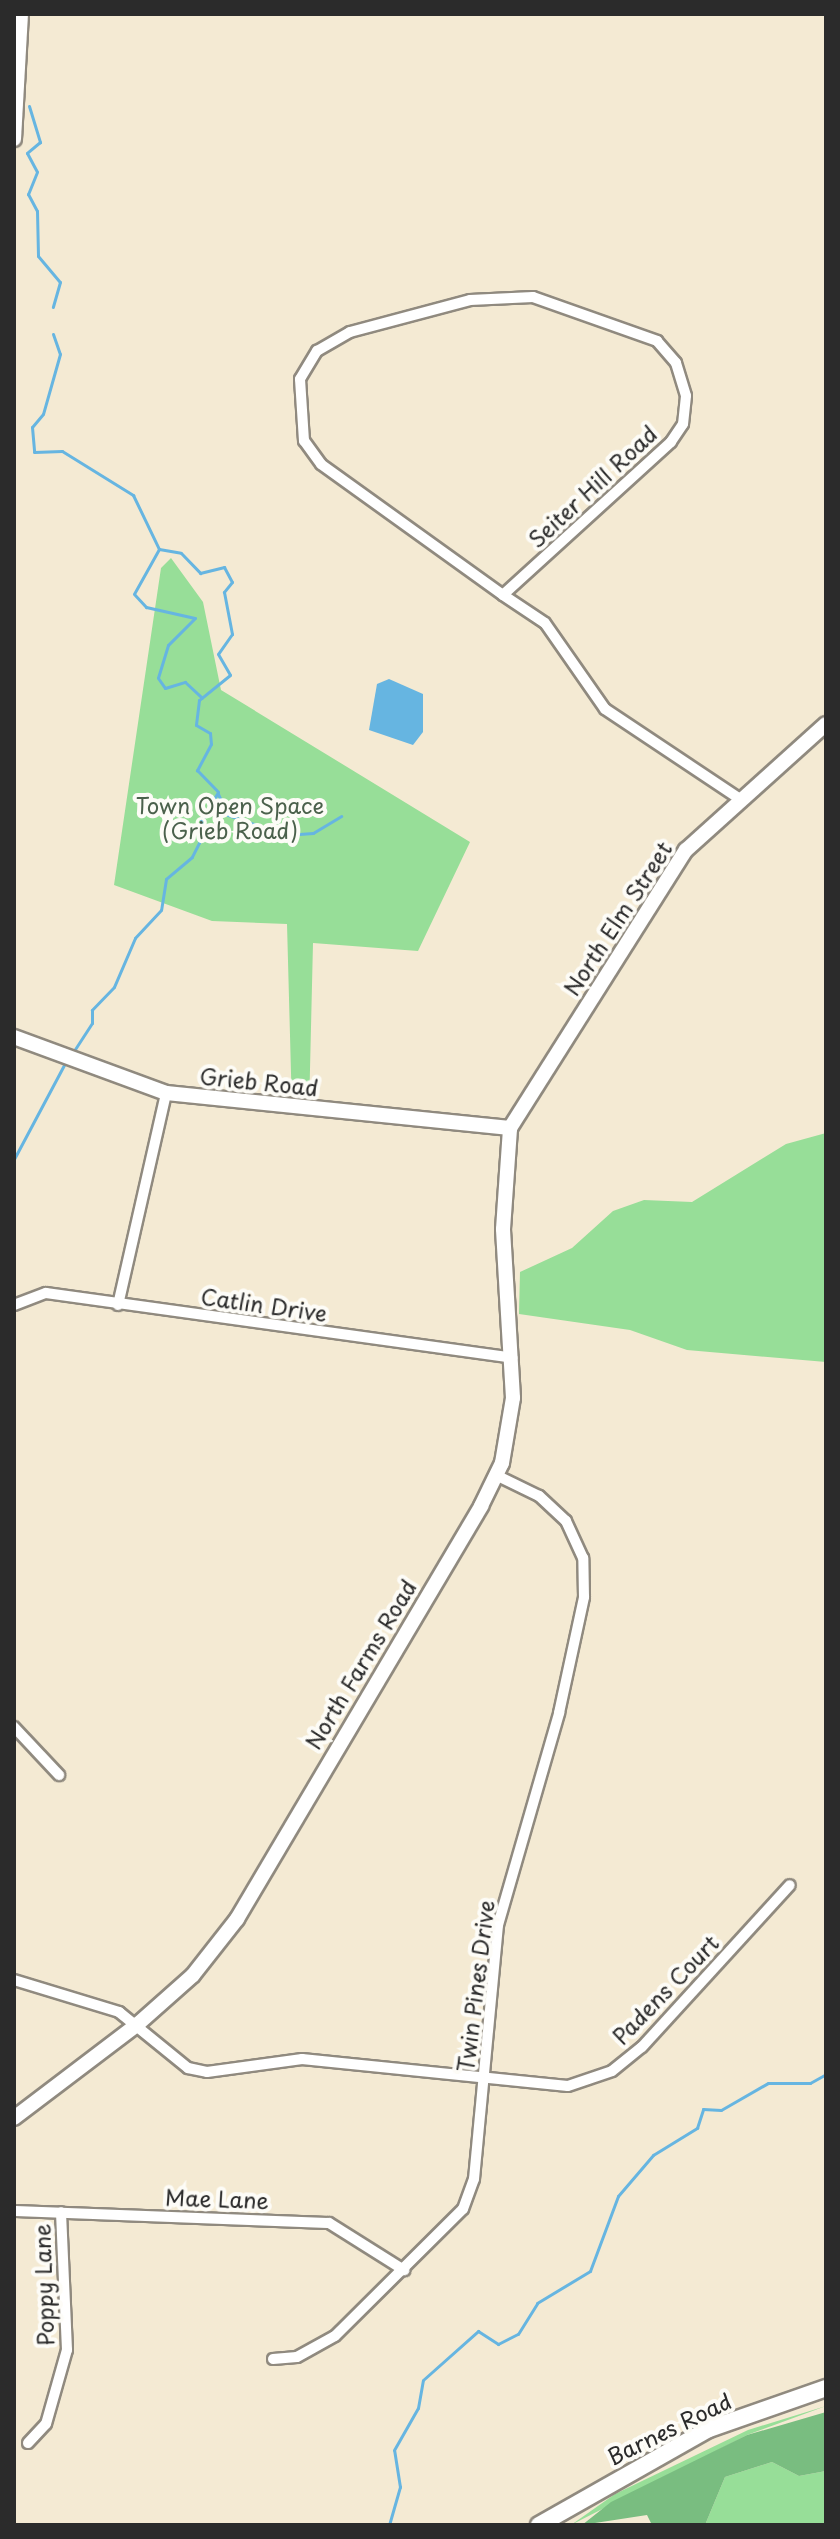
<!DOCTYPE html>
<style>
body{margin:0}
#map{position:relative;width:840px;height:2539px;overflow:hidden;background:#f4ead3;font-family:"Playpen Sans",sans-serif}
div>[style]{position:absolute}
.green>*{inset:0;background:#97de98}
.forest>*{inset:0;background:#79bd80}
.water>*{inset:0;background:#66b5e1}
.stream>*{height:3px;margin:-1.5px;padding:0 1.5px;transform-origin:1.5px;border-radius:1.5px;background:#66b5e1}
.roads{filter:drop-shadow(2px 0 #908a7f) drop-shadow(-2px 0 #908a7f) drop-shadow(0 2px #908a7f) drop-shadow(0 -2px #908a7f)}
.minor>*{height:10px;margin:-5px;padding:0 5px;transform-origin:5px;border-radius:5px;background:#fff}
.secondary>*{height:14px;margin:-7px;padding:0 7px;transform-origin:7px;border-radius:7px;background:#fff}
.primary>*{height:16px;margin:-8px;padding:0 8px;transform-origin:8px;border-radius:8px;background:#fff}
span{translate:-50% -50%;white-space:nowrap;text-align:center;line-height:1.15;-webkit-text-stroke:8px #fdfcf7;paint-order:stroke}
.street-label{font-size:22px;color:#2b2b2b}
.park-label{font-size:22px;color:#4b614c}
.frame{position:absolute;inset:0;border:16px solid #2b2b2b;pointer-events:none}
</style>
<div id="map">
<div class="green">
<div style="clip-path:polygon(171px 558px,203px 602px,221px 690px,470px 842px,418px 951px,313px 943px,309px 1112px,292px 1110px,287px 924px,212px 921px,114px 885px,161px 568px)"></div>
<div style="clip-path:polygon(826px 1133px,826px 1362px,687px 1350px,630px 1330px,519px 1314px,520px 1272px,572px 1248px,613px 1211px,644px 1200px,692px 1202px,786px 1144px)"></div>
<div style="clip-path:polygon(826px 2406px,747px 2435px,571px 2525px,615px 2494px,748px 2430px)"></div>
<div style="clip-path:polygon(772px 2462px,799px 2476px,826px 2471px,826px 2525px,705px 2525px,725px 2477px)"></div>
</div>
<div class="forest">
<div style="clip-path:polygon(826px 2412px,826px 2471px,799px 2476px,772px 2462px,725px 2477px,705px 2525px,652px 2525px,647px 2515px,582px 2525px,611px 2502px,747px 2435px)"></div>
</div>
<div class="water">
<div style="clip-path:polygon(389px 679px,423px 694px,423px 732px,413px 745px,369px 730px,377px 684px)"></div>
</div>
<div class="stream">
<div style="left:29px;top:106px;width:38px;rotate:73deg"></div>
<div style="left:40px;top:142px;width:17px;rotate:140deg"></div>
<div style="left:27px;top:153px;width:21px;rotate:62deg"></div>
<div style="left:37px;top:172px;width:24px;rotate:112deg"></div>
<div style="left:28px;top:194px;width:19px;rotate:62deg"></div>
<div style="left:37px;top:211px;width:45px;rotate:88.7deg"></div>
<div style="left:38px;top:256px;width:34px;rotate:50deg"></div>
<div style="left:60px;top:282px;width:26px;rotate:106deg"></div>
<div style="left:53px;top:334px;width:21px;rotate:71deg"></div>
<div style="left:60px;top:354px;width:62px;rotate:105.8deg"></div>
<div style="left:43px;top:414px;width:17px;rotate:130deg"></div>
<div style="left:32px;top:427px;width:25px;rotate:85deg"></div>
<div style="left:34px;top:452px;width:28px;rotate:-2deg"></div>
<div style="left:62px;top:451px;width:84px;rotate:31.8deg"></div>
<div style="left:133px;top:495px;width:60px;rotate:64.3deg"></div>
<div style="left:159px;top:549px;width:22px;rotate:10deg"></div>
<div style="left:181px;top:553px;width:28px;rotate:46deg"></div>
<div style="left:200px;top:573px;width:25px;rotate:-14deg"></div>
<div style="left:224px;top:567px;width:17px;rotate:62deg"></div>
<div style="left:232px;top:582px;width:13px;rotate:129deg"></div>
<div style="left:224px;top:592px;width:43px;rotate:79.2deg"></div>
<div style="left:232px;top:634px;width:24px;rotate:125deg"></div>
<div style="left:218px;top:654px;width:24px;rotate:60deg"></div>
<div style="left:230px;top:675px;width:40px;rotate:141deg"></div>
<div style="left:199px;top:700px;width:25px;rotate:97deg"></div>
<div style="left:196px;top:725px;width:16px;rotate:30deg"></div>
<div style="left:210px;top:733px;width:11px;rotate:85deg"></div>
<div style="left:211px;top:744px;width:30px;rotate:118deg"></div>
<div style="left:197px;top:770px;width:30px;rotate:46deg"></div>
<div style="left:218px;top:792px;width:34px;rotate:120deg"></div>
<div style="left:201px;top:821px;width:12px;rotate:76deg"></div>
<div style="left:204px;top:833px;width:27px;rotate:117deg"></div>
<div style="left:192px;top:857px;width:34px;rotate:140deg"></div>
<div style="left:166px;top:879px;width:31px;rotate:99deg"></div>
<div style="left:161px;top:910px;width:38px;rotate:133deg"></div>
<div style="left:135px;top:938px;width:53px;rotate:113.2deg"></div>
<div style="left:114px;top:987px;width:32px;rotate:134deg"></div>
<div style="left:92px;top:1010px;width:13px;rotate:90deg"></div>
<div style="left:92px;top:1023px;width:37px;rotate:123deg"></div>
<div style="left:159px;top:549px;width:51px;rotate:119.1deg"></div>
<div style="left:134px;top:594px;width:18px;rotate:47deg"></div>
<div style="left:146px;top:607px;width:50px;rotate:12.7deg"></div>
<div style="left:195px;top:618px;width:38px;rotate:135deg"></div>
<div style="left:168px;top:645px;width:34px;rotate:107deg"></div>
<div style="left:158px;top:678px;width:12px;rotate:55deg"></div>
<div style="left:165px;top:688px;width:21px;rotate:-17deg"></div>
<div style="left:185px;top:682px;width:23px;rotate:43deg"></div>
<div style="left:218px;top:794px;width:23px;rotate:65deg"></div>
<div style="left:228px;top:815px;width:61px;rotate:19deg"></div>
<div style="left:286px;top:835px;width:27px;rotate:-4deg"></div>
<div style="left:313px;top:833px;width:33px;rotate:-31deg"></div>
<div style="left:14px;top:1159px;width:109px;rotate:-62deg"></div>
<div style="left:389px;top:2525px;width:40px;rotate:-74deg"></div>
<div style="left:400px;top:2487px;width:37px;rotate:-99deg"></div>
<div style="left:394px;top:2450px;width:48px;rotate:-60.3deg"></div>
<div style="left:418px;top:2408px;width:28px;rotate:-80deg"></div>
<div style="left:423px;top:2380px;width:74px;rotate:-41.7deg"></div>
<div style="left:478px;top:2331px;width:24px;rotate:33deg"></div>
<div style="left:498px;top:2344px;width:22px;rotate:-27deg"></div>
<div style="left:518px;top:2334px;width:36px;rotate:-58deg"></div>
<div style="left:537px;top:2303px;width:62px;rotate:-31.1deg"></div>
<div style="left:590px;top:2271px;width:80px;rotate:-69.5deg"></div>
<div style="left:618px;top:2196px;width:54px;rotate:-49.5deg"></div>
<div style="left:653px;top:2155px;width:52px;rotate:-31.5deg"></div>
<div style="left:697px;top:2128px;width:20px;rotate:-72deg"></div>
<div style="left:703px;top:2109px;width:18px;rotate:3deg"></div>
<div style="left:721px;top:2110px;width:54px;rotate:-29.9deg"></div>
<div style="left:768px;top:2083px;width:42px"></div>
<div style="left:810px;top:2083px;width:18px;rotate:-29deg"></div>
</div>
<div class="roads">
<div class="minor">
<div style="left:533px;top:297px;width:132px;rotate:19.5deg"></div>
<div style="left:657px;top:341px;width:29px;rotate:49deg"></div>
<div style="left:676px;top:363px;width:34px;rotate:73deg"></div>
<div style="left:686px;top:396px;width:28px;rotate:96deg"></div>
<div style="left:683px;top:424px;width:22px;rotate:124deg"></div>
<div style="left:671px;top:442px;width:227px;rotate:137.7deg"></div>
<div style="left:503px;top:595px;width:224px;rotate:-144.3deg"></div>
<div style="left:321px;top:464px;width:29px;rotate:-126deg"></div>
<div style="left:304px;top:441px;width:62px;rotate:-93.7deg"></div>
<div style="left:300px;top:379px;width:33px;rotate:-59deg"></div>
<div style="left:317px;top:351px;width:38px;rotate:-30deg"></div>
<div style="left:350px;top:332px;width:124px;rotate:-14.9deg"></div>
<div style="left:470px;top:300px;width:63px;rotate:-2.7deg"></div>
<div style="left:503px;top:595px;width:50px;rotate:33.7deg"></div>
<div style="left:545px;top:623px;width:105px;rotate:55.1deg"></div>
<div style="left:605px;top:709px;width:159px;rotate:33.7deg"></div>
<div style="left:14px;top:1305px;width:34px;rotate:-21deg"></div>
<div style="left:46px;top:1293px;width:471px;rotate:7.9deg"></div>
<div style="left:118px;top:1305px;width:217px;rotate:-77.2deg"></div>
<div style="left:14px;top:1727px;width:66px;rotate:46.8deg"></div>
<div style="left:14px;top:1980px;width:110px;rotate:16.9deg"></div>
<div style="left:119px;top:2012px;width:89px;rotate:39.1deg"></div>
<div style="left:188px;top:2068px;width:19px;rotate:12deg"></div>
<div style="left:207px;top:2072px;width:96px;rotate:-7.8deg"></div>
<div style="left:302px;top:2059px;width:267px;rotate:5.8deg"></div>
<div style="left:568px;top:2086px;width:46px;rotate:-18.8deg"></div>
<div style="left:612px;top:2071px;width:38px;rotate:-39deg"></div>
<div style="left:642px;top:2047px;width:219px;rotate:-47.6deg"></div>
<div style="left:14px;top:2211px;width:315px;rotate:2.2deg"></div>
<div style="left:329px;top:2223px;width:89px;rotate:32.1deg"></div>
<div style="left:273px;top:2359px;width:24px;rotate:-5deg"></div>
<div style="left:297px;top:2357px;width:43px;rotate:-28.9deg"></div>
<div style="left:335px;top:2336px;width:180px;rotate:-44.8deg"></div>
<div style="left:463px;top:2209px;width:32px;rotate:-70deg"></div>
<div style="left:474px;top:2179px;width:255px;rotate:-84.6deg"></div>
<div style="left:498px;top:1925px;width:221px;rotate:-73.9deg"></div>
<div style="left:559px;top:1713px;width:119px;rotate:-77.8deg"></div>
<div style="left:584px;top:1597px;width:39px;rotate:-91deg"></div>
<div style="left:583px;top:1558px;width:41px;rotate:-114.7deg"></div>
<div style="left:566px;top:1521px;width:37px;rotate:-137deg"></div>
<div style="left:539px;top:1496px;width:48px;rotate:-154deg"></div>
<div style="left:28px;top:2443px;width:26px;rotate:-47deg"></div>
<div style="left:46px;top:2424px;width:77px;rotate:-74.2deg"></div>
<div style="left:67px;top:2350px;width:138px;rotate:-92.5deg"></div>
</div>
<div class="secondary">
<div style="left:14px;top:139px;width:125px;rotate:-86.8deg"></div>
<div style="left:14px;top:1037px;width:162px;rotate:20.2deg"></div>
<div style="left:166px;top:1093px;width:346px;rotate:5.8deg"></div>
<div style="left:14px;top:2118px;width:157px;rotate:-37.2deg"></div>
<div style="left:139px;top:2023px;width:72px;rotate:-41.6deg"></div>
<div style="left:193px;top:1975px;width:71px;rotate:-51.8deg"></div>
<div style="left:237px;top:1919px;width:480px;rotate:-59.4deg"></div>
<div style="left:481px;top:1506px;width:48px;rotate:-64deg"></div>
<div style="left:502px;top:1463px;width:66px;rotate:-80.4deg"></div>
<div style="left:513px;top:1398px;width:169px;rotate:-93.4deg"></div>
<div style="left:503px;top:1229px;width:101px;rotate:-86deg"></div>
<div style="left:510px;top:1128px;width:329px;rotate:-57.7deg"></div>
<div style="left:686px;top:850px;width:188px;rotate:-42deg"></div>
</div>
<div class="primary">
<div style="left:539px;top:2525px;width:195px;rotate:-29.5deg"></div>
<div style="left:709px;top:2429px;width:124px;rotate:-19.3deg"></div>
</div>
</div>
<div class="street-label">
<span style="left:592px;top:486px;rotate:-43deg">Seiter Hill Road</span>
<span style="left:617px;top:918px;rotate:-57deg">North Elm Street</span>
<span style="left:259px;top:1081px;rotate:6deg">Grieb Road</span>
<span style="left:264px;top:1304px;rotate:8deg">Catlin Drive</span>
<span style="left:360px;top:1664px;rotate:-59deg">North Farms Road</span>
<span style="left:475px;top:1986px;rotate:-83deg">Twin Pines Drive</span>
<span style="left:665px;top:1989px;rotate:-46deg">Padens Court</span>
<span style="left:217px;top:2198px;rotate:2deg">Mae Lane</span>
<span style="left:43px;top:2285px;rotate:-92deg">Poppy Lane</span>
<span style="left:669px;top:2428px;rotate:-26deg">Barnes Road</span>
</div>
<div class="park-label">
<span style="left:230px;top:817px">Town Open Space<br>(Grieb Road)</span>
</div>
<div class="frame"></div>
</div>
